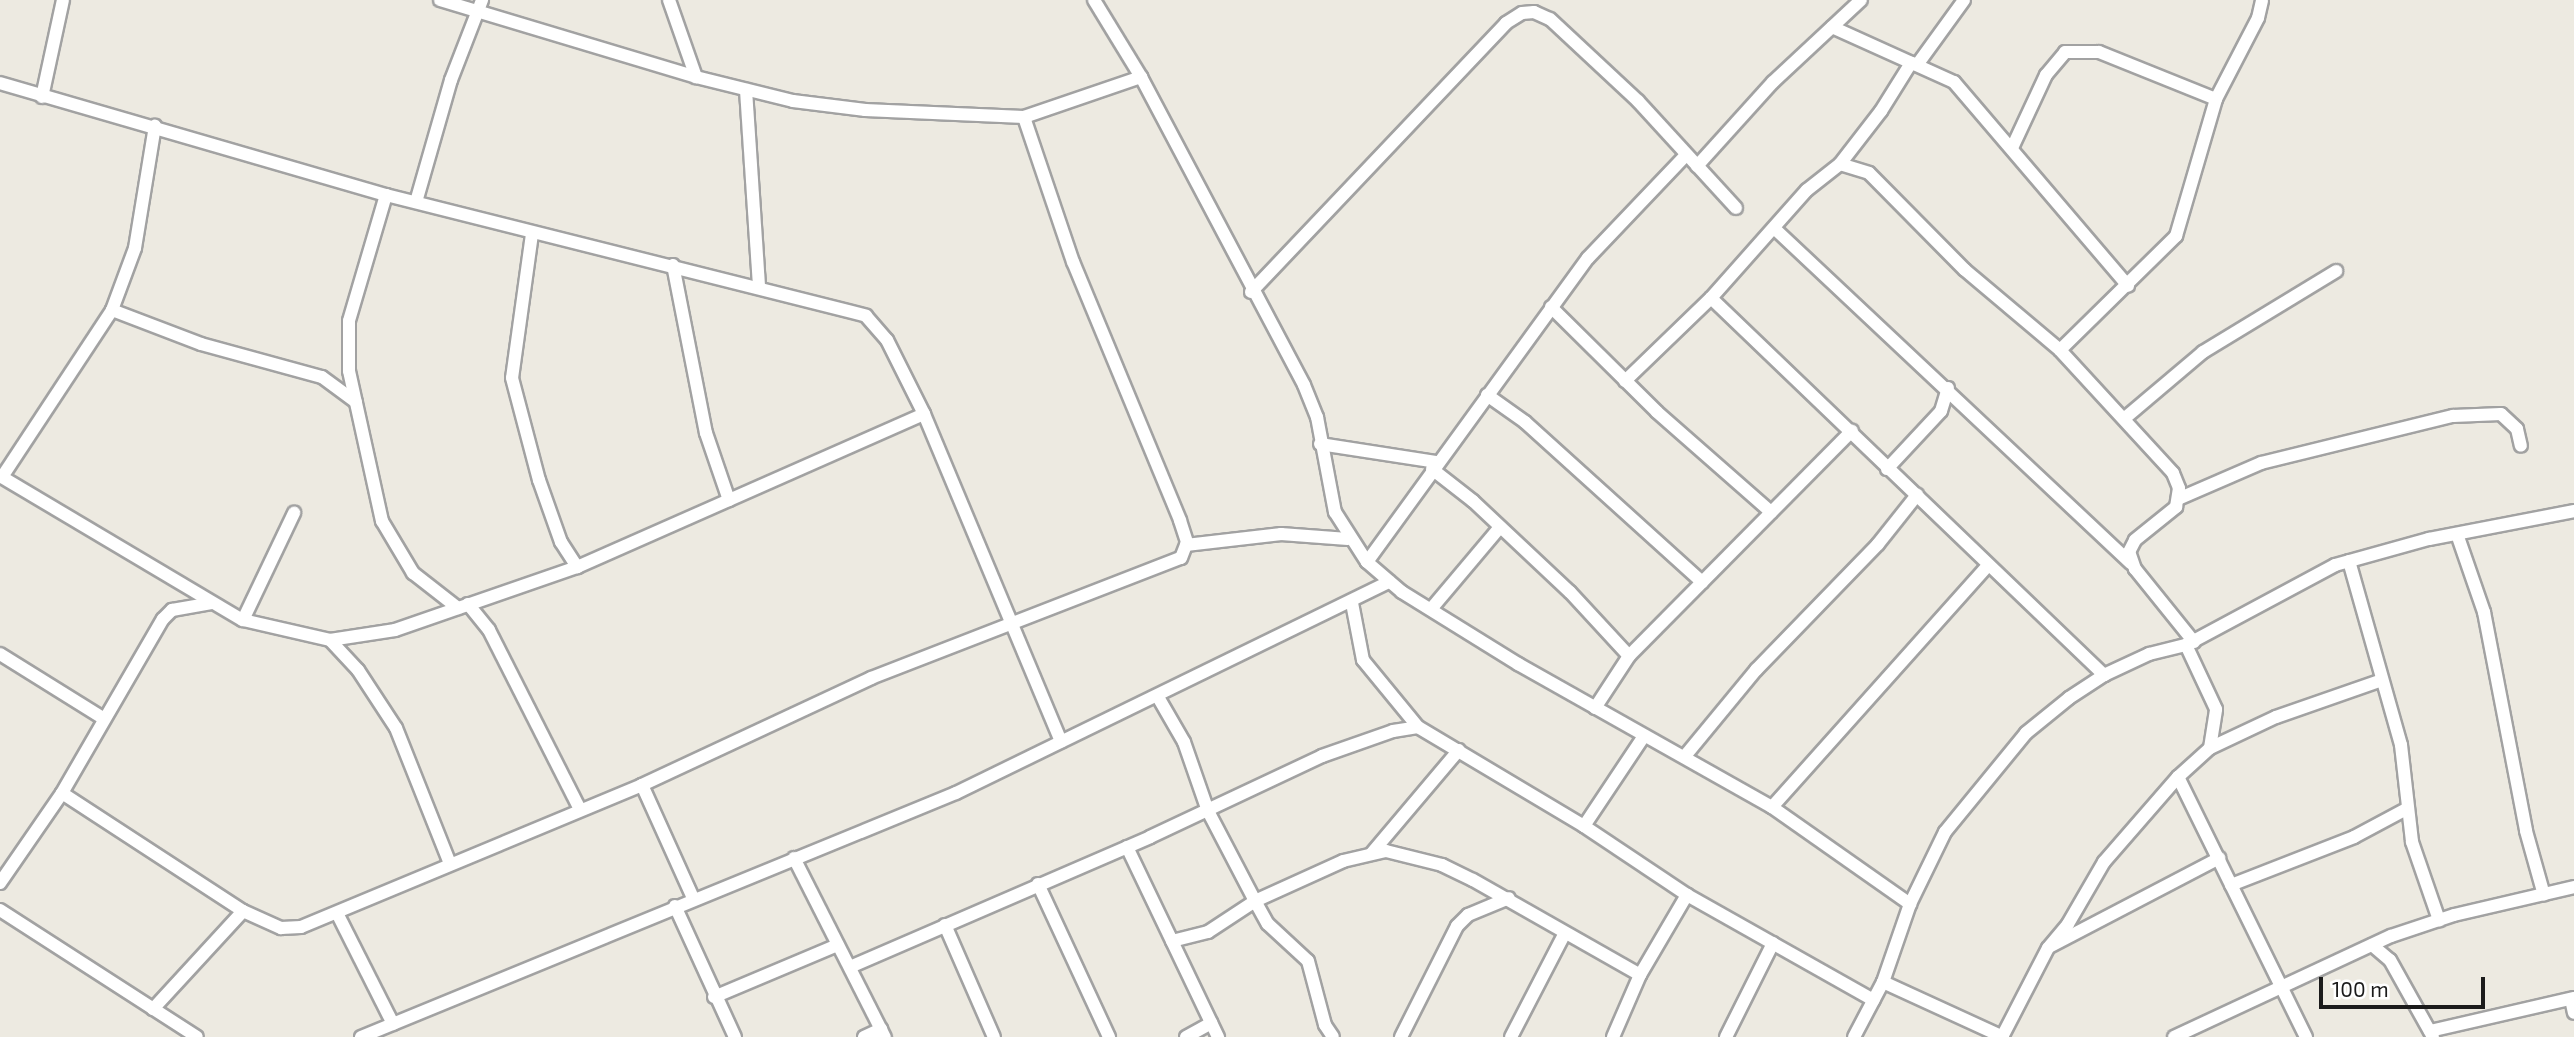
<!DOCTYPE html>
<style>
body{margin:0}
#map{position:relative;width:2574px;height:1037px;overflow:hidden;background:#edeae1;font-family:"Exo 2",sans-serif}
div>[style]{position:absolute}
.roads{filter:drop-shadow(2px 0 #a2a2a2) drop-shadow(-2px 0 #a2a2a2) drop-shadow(0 2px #a2a2a2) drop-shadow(0 -2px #a2a2a2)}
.street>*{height:12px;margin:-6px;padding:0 6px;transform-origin:6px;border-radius:6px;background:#fff}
span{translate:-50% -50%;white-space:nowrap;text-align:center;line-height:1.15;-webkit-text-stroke:7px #fff;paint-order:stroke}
.scale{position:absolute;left:2319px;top:977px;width:166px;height:32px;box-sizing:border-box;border:4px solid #1b1b1b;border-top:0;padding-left:9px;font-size:21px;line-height:24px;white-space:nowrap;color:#1b1b1b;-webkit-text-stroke:5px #fff;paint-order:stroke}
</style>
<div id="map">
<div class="roads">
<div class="street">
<div style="left:440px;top:0;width:267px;rotate:16.7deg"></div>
<div style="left:696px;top:77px;width:100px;rotate:13.9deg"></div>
<div style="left:793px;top:101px;width:73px;rotate:7.1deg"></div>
<div style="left:865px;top:110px;width:159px;rotate:2.5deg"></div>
<div style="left:1024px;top:117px;width:124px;rotate:-18.9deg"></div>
<div style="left:669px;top:0;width:82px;rotate:70.7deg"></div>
<div style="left:1094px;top:0;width:90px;rotate:58.6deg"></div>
<div style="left:1141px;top:77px;width:348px;rotate:62.1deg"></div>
<div style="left:1304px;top:385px;width:35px;rotate:68deg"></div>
<div style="left:1317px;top:417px;width:97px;rotate:79.3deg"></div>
<div style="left:1335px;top:512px;width:59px;rotate:57.4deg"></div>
<div style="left:1367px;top:562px;width:46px;rotate:40.6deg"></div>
<div style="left:1402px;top:592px;width:137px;rotate:31.8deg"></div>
<div style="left:1518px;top:664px;width:291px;rotate:29.4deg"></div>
<div style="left:1772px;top:807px;width:169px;rotate:35.1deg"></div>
<div style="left:1832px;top:27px;width:134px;rotate:24.3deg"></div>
<div style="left:1954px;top:82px;width:268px;rotate:49.5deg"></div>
<div style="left:1917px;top:65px;width:80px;rotate:-54.1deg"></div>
<div style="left:0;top:83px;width:402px;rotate:16.2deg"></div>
<div style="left:386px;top:195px;width:495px;rotate:14.1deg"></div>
<div style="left:866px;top:316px;width:32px;rotate:49deg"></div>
<div style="left:887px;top:340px;width:83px;rotate:63.4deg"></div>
<div style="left:924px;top:414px;width:355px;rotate:67.3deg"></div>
<div style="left:746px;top:90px;width:196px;rotate:86.2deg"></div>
<div style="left:42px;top:97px;width:99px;rotate:-77.8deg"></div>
<div style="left:2012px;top:148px;width:81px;rotate:-65deg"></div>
<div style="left:2046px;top:75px;width:30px;rotate:-50deg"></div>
<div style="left:2065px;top:52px;width:34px"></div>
<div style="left:2099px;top:52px;width:126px;rotate:21.9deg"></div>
<div style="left:1840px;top:164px;width:30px;rotate:17deg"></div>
<div style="left:1869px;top:173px;width:136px;rotate:45.3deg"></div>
<div style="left:1965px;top:270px;width:124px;rotate:40.1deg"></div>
<div style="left:1697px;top:166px;width:113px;rotate:-47.9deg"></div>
<div style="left:1773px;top:82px;width:120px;rotate:-43deg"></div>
<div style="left:386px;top:195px;width:131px;rotate:106.4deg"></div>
<div style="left:349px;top:321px;width:50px;rotate:90deg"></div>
<div style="left:349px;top:371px;width:154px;rotate:77.6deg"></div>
<div style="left:382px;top:521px;width:61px;rotate:59.2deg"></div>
<div style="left:413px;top:573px;width:57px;rotate:37.9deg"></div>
<div style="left:416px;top:202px;width:127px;rotate:-74deg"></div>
<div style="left:451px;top:80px;width:86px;rotate:-68.8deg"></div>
<div style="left:1775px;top:229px;width:488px;rotate:43.2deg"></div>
<div style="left:532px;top:234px;width:145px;rotate:97.9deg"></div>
<div style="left:512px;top:378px;width:106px;rotate:75.2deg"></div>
<div style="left:539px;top:480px;width:66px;rotate:70.5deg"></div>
<div style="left:561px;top:542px;width:30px;rotate:57deg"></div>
<div style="left:673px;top:265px;width:171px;rotate:78.9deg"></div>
<div style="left:706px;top:433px;width:71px;rotate:71.1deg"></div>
<div style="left:1251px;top:292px;width:371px;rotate:-46.5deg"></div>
<div style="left:1506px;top:23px;width:19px;rotate:-32deg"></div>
<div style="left:1522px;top:13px;width:12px;rotate:-5deg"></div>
<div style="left:1534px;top:12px;width:17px;rotate:24deg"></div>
<div style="left:1550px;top:19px;width:120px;rotate:43deg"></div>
<div style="left:1638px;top:101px;width:145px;rotate:47.5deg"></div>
<div style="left:1711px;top:298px;width:545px;rotate:43.81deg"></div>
<div style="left:1551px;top:307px;width:149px;rotate:44.7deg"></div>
<div style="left:1657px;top:412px;width:152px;rotate:41.3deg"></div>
<div style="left:112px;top:310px;width:95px;rotate:20.9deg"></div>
<div style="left:201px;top:344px;width:125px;rotate:15.3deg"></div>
<div style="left:322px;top:377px;width:42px;rotate:36.3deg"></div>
<div style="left:1625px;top:381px;width:120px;rotate:-44deg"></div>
<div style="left:1711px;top:298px;width:144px;rotate:-48.4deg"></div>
<div style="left:1807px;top:190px;width:42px;rotate:-38.2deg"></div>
<div style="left:1840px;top:164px;width:67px;rotate:-52.3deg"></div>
<div style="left:1881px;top:111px;width:57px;rotate:-58deg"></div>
<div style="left:1487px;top:395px;width:47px;rotate:35.4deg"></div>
<div style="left:1525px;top:422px;width:239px;rotate:42.1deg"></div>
<div style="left:2125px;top:418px;width:102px;rotate:-40.2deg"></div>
<div style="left:2203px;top:352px;width:156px;rotate:-31.3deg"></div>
<div style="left:1320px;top:444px;width:117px;rotate:8.8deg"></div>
<div style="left:1432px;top:469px;width:52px;rotate:38deg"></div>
<div style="left:1473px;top:501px;width:133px;rotate:43.2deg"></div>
<div style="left:1570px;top:592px;width:87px;rotate:47.3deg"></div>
<div style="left:1887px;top:469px;width:79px;rotate:-47deg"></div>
<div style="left:1941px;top:411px;width:24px;rotate:-73deg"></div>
<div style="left:0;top:476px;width:282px;rotate:30.7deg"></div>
<div style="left:243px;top:620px;width:89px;rotate:12.9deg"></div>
<div style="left:330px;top:640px;width:66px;rotate:-8.7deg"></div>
<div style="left:395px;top:630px;width:193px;rotate:-19.1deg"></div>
<div style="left:577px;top:567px;width:379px;rotate:-23.8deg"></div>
<div style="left:2px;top:477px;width:200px;rotate:-56.6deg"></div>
<div style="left:112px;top:310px;width:66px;rotate:-69.6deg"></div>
<div style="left:135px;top:248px;width:124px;rotate:-80.7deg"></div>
<div style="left:2180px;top:498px;width:88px;rotate:-23.4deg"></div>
<div style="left:2261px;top:463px;width:198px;rotate:-13.8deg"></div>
<div style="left:2453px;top:416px;width:48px;rotate:-2.4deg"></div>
<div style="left:2501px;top:414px;width:22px;rotate:43deg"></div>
<div style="left:2517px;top:429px;width:17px;rotate:77deg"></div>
<div style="left:2457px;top:534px;width:83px;rotate:70.9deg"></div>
<div style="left:2484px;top:612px;width:223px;rotate:79.1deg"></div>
<div style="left:2526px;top:831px;width:66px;rotate:74.3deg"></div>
<div style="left:1186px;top:545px;width:96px;rotate:-6.6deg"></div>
<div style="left:1281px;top:534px;width:67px;rotate:4.3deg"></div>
<div style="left:2349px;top:561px;width:191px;rotate:74.2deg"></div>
<div style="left:2401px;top:745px;width:98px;rotate:83.5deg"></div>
<div style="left:2412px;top:842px;width:83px;rotate:70.9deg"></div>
<div style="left:1367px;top:562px;width:376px;rotate:-54deg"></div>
<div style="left:1588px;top:258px;width:142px;rotate:-46.4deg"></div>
<div style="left:1352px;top:603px;width:58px;rotate:79.1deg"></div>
<div style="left:1363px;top:660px;width:87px;rotate:50.6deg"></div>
<div style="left:468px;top:604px;width:33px;rotate:51deg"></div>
<div style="left:489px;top:630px;width:201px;rotate:63.1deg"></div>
<div style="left:1431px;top:609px;width:107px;rotate:-49.9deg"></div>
<div style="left:243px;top:620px;width:119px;rotate:-64.5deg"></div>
<div style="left:330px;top:640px;width:41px;rotate:47deg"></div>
<div style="left:358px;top:670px;width:69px;rotate:56.8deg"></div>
<div style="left:396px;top:728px;width:146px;rotate:68.3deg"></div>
<div style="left:2194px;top:642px;width:94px;rotate:-128.9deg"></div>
<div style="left:2135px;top:569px;width:18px;rotate:-109deg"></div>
<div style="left:2129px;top:552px;width:13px;rotate:-63deg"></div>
<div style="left:2135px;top:540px;width:53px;rotate:-38.8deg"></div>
<div style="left:2176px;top:507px;width:19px;rotate:-81deg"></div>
<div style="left:2179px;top:488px;width:16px;rotate:-112deg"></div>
<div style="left:2173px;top:473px;width:167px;rotate:-132.6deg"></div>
<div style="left:2060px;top:350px;width:163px;rotate:-44.5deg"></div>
<div style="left:2176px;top:236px;width:143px;rotate:-73.7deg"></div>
<div style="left:2216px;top:99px;width:91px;rotate:-62.6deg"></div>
<div style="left:2258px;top:18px;width:18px;rotate:-77deg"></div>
<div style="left:0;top:654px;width:121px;rotate:31.9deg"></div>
<div style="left:1158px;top:697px;width:52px;rotate:60deg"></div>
<div style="left:1184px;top:742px;width:73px;rotate:70.8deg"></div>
<div style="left:1208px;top:811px;width:102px;rotate:62.4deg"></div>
<div style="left:1255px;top:901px;width:26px;rotate:61deg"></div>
<div style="left:1268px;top:924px;width:54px;rotate:42.8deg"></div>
<div style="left:1308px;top:961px;width:66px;rotate:75.1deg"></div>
<div style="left:1325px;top:1025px;width:14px;rotate:56deg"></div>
<div style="left:1595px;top:708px;width:62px;rotate:-56.8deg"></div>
<div style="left:1629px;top:656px;width:317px;rotate:-45.3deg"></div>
<div style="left:2210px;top:748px;width:73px;rotate:-25.2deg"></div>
<div style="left:2276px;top:717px;width:112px;rotate:-19.2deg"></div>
<div style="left:1685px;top:756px;width:112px;rotate:-50.5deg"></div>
<div style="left:1756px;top:670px;width:175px;rotate:-45.9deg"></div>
<div style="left:1878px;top:544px;width:63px;rotate:-51.5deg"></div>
<div style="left:2178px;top:777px;width:290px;rotate:63.8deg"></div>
<div style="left:642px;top:785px;width:124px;rotate:65.7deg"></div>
<div style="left:62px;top:793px;width:216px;rotate:33.1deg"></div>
<div style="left:243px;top:911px;width:42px;rotate:24.1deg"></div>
<div style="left:281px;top:928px;width:20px;rotate:-3deg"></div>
<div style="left:301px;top:927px;width:369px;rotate:-22.6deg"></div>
<div style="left:642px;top:785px;width:253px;rotate:-25deg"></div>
<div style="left:871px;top:678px;width:332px;rotate:-21.2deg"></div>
<div style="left:1181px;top:558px;width:17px;rotate:-69deg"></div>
<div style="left:1187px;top:542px;width:23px;rotate:-108deg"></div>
<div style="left:1180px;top:520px;width:279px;rotate:-112.5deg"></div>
<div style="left:1073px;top:262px;width:153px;rotate:-108.7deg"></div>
<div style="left:1772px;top:807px;width:324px;rotate:-48.2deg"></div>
<div style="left:1584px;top:826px;width:108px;rotate:-56.3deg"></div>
<div style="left:1127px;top:847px;width:211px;rotate:64.4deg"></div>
<div style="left:1371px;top:854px;width:136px;rotate:-49.8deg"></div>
<div style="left:794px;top:858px;width:201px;rotate:63.1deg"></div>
<div style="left:0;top:883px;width:109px;rotate:-55.4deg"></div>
<div style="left:62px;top:793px;width:201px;rotate:-59.9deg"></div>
<div style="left:163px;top:619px;width:13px;rotate:-45deg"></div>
<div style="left:172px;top:610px;width:40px;rotate:-10deg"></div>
<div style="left:1038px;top:884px;width:169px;rotate:65.1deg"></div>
<div style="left:2231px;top:885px;width:132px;rotate:-21.3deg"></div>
<div style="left:2354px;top:837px;width:61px;rotate:-28.2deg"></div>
<div style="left:675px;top:906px;width:144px;rotate:65.4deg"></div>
<div style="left:0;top:910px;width:234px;rotate:32.8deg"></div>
<div style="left:338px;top:915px;width:122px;rotate:63.2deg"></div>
<div style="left:945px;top:925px;width:122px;rotate:66.4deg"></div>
<div style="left:1172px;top:941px;width:37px;rotate:-14deg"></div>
<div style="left:1208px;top:932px;width:56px;rotate:-33.4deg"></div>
<div style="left:1255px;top:901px;width:97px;rotate:-24.4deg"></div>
<div style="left:1343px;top:861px;width:44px;rotate:-13.1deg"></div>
<div style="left:1386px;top:851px;width:58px;rotate:14deg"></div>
<div style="left:1442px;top:865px;width:34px;rotate:26deg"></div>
<div style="left:1473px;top:880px;width:192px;rotate:29.6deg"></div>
<div style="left:2372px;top:945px;width:23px;rotate:40deg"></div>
<div style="left:2390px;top:960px;width:88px;rotate:60.8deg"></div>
<div style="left:2051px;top:946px;width:190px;rotate:-27.6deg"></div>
<div style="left:850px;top:967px;width:327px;rotate:-23.4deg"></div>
<div style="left:1150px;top:837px;width:190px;rotate:-25.2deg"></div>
<div style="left:1322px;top:756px;width:75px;rotate:-19.4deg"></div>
<div style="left:1393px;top:731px;width:25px;rotate:-9deg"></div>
<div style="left:1418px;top:727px;width:193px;rotate:30.8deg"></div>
<div style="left:1584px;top:826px;width:124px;rotate:33.8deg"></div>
<div style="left:1687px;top:895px;width:214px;rotate:29.4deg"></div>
<div style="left:1883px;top:982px;width:132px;rotate:24.6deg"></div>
<div style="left:714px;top:997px;width:134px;rotate:-22.8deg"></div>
<div style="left:2571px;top:999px;width:14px;rotate:78deg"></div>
<div style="left:153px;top:1009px;width:133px;rotate:-47.4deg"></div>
<div style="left:2430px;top:1031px;width:148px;rotate:-12.9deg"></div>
<div style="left:361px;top:1037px;width:643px;rotate:-22.3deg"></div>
<div style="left:956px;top:793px;width:482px;rotate:-26deg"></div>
<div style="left:864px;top:1037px;width:19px;rotate:-25deg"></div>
<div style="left:1186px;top:1037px;width:29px;rotate:-29deg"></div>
<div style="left:1401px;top:1037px;width:124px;rotate:-63.2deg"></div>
<div style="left:1457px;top:926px;width:16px;rotate:-45deg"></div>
<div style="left:1468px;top:915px;width:44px;rotate:-22.5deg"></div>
<div style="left:1511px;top:1037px;width:117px;rotate:-62.6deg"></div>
<div style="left:1613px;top:1037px;width:68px;rotate:-66.5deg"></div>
<div style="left:1640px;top:975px;width:93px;rotate:-59.6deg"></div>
<div style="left:1726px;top:1037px;width:105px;rotate:-63.4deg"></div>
<div style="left:1854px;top:1037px;width:62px;rotate:-62.2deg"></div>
<div style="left:1883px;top:982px;width:83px;rotate:-70.9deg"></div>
<div style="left:1910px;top:904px;width:80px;rotate:-64.1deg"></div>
<div style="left:1945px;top:832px;width:128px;rotate:-50.7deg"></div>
<div style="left:2026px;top:733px;width:55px;rotate:-39.1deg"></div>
<div style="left:2069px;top:698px;width:42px;rotate:-33.3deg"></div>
<div style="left:2104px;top:675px;width:50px;rotate:-25deg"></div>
<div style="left:2149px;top:654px;width:38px;rotate:-14deg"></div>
<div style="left:2186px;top:645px;width:169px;rotate:-28.2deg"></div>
<div style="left:2335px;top:565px;width:98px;rotate:-15.5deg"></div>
<div style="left:2429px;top:539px;width:148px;rotate:-10.9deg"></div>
<div style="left:2002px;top:1037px;width:100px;rotate:-62.7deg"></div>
<div style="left:2048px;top:948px;width:31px;rotate:-50deg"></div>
<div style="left:2068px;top:924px;width:72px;rotate:-59.9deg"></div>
<div style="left:2104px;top:862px;width:113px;rotate:-49deg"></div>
<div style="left:2178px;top:777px;width:43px;rotate:-42.2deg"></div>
<div style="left:2210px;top:748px;width:39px;rotate:-81deg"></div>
<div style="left:2216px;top:709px;width:71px;rotate:-115.1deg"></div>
<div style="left:2174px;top:1037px;width:239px;rotate:-25deg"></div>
<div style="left:2391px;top:936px;width:66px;rotate:-18.4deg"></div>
<div style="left:2454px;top:915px;width:123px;rotate:-13.1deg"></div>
</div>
</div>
<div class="scale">100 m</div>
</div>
